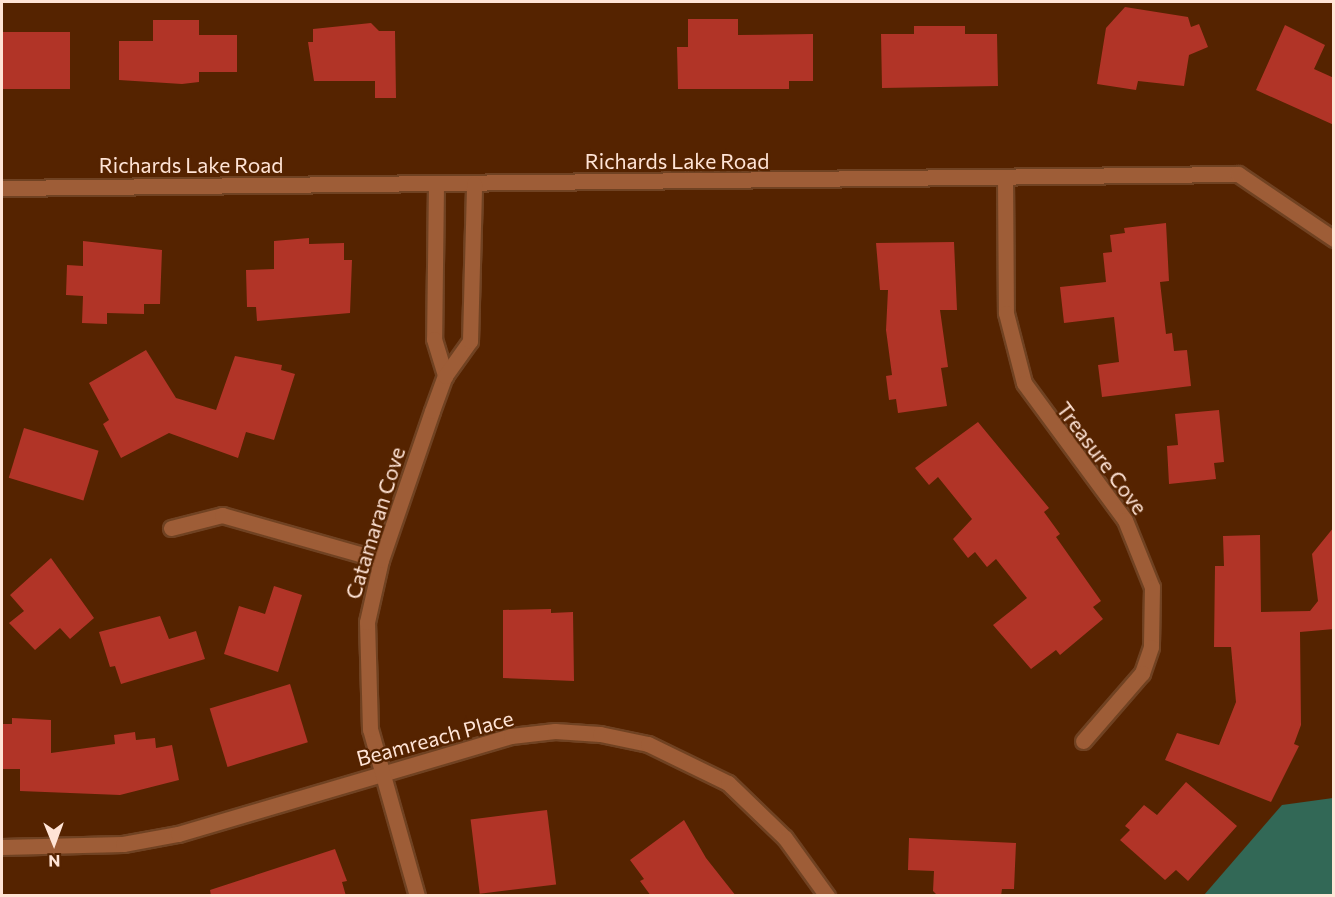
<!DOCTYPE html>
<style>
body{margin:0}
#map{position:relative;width:1335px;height:897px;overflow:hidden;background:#552300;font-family:Commissioner,sans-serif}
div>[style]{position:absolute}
.water>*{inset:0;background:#326856}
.building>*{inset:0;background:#b13427;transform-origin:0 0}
.roads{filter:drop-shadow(2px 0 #704222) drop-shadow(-2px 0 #704222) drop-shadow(0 2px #704222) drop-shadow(0 -2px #704222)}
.street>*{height:15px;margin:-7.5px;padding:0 7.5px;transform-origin:7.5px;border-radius:7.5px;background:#9e5d37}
span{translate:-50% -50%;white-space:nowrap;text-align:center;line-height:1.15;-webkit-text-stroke:4.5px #552300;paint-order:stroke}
.street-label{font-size:21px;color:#ffe4d6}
.frame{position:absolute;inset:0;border:3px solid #ffe4d6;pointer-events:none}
.north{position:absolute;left:24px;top:813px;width:60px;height:60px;-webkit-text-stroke:4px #552300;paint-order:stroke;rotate:179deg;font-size:16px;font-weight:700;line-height:24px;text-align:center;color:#ffe4d6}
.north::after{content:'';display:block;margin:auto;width:21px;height:27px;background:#ffe4d6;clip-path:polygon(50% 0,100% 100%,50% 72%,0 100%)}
</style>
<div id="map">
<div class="water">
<div style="clip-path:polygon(1333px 798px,1333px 895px,1204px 895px,1282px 805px)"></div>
</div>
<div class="building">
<div style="clip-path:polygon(1125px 7px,1188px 17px,1191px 27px,1199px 24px,1208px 47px,1189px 55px,1184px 86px,1138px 81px,1136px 90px,1097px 84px,1106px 28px)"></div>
<div style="clip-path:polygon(688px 19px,738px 19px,738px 35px,813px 34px,813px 81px,789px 81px,789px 89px,678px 89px,677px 47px,688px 47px)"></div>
<div style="clip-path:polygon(153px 20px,199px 20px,199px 35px,237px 35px,237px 72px,199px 72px,199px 82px,182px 84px,119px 80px,119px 41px,153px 41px)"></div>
<div style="clip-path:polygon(371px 23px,379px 31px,395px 31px,396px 98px,375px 98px,375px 81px,314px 81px,308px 42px,313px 42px,313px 29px)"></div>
<div style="clip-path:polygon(1285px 25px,1325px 45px,1314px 69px,1334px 78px,1334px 125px,1256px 90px)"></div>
<div style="clip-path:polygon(914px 26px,965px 26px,965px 34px,997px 34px,998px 86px,882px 88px,881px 34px,914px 34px)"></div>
<div style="left:70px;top:32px;width:57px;height:68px;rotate:90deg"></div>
<div style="clip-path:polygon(1166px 223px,1169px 281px,1160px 282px,1166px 334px,1172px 333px,1174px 351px,1187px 350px,1191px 386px,1102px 397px,1098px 365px,1119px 362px,1114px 317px,1064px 323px,1060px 287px,1106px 282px,1103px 253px,1112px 252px,1110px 235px,1125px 233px,1124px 228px)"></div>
<div style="clip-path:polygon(309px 238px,309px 244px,344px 243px,344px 260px,352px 260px,350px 313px,257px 321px,256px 307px,247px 307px,246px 270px,274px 269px,274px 241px)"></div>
<div style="clip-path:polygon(83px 241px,162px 250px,160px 304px,144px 304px,144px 314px,107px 313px,107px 324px,82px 323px,83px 296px,66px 295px,67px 265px,83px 266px)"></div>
<div style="clip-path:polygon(954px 242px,957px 310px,940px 310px,948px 367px,941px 368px,947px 406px,898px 413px,896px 399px,889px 400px,886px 376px,892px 375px,886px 330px,888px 290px,880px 290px,876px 243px)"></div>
<div style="clip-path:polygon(146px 350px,176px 398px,216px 410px,235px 356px,282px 365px,281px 370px,295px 374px,274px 440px,246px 432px,238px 458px,169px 433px,121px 458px,103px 424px,109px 420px,89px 383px)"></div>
<div style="clip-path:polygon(1219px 410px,1224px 462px,1214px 463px,1216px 479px,1169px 484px,1167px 446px,1178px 445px,1175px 414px)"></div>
<div style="clip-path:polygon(978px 422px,1049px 508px,1044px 512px,1060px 534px,1056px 537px,1101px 601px,1093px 607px,1103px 619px,1060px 655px,1056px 650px,1031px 669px,993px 625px,1027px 598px,996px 559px,987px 567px,975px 552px,968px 558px,953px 539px,972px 519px,938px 477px,929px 485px,915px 468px)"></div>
<div style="left:24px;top:428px;width:78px;height:52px;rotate:17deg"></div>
<div style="clip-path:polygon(1334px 527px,1334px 629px,1300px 632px,1301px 725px,1294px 744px,1299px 746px,1271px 802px,1165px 760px,1177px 733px,1219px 745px,1236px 702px,1231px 647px,1214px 647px,1215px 566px,1224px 566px,1223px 536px,1260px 535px,1261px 612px,1310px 611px,1318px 601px,1312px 554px)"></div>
<div style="clip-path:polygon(51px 558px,94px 618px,70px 639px,60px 628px,35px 650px,9px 623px,24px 611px,10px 595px)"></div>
<div style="clip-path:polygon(274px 586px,302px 595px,278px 672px,224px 654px,239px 606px,265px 614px)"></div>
<div style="clip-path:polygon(551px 609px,551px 613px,573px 612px,574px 681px,503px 678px,503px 610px)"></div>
<div style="clip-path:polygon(160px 616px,169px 639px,196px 631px,205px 659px,121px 684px,115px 666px,110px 667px,99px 632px)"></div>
<div style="left:290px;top:684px;width:61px;height:84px;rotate:73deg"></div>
<div style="clip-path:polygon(12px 718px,51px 720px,51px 753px,115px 744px,114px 735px,135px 732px,136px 740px,155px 738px,156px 748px,172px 745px,179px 780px,120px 795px,20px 791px,20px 769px,2px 769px,2px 724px,12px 724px)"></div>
<div style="clip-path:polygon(1186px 782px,1237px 826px,1188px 881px,1176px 870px,1165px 880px,1120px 840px,1130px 830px,1125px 826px,1144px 805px,1157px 815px)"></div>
<div style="left:547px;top:810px;width:75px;height:77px;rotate:83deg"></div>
<div style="clip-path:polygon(684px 820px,706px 858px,736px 896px,651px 896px,640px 881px,644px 879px,630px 860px)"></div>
<div style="clip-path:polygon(909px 838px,1016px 843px,1014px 889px,1002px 889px,1001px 896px,938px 896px,933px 891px,934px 871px,908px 870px)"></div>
<div style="clip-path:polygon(335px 849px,347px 881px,342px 882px,346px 896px,211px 896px,210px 890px)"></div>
</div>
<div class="roads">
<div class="street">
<div style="left:1005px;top:178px;width:135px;rotate:89.6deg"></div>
<div style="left:1006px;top:313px;width:72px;rotate:75.6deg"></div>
<div style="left:1024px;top:383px;width:170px;rotate:53.6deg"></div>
<div style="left:1125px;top:520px;width:72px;rotate:68.1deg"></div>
<div style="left:1152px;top:587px;width:60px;rotate:91deg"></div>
<div style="left:1151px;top:647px;width:28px;rotate:109deg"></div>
<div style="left:1142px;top:673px;width:90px;rotate:130.9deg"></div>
<div style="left:436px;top:184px;width:155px;rotate:90.7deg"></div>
<div style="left:434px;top:339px;width:39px;rotate:73deg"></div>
<div style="left:2px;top:188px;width:1236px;rotate:-0.65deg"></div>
<div style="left:1238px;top:174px;width:116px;rotate:34.1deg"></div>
<div style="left:171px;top:528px;width:53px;rotate:-14.3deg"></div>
<div style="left:222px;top:515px;width:165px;rotate:15.8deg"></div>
<div style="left:2px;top:847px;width:121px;rotate:-1.4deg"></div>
<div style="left:123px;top:844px;width:56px;rotate:-10.3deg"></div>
<div style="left:178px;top:834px;width:347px;rotate:-16.4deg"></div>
<div style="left:511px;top:736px;width:44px;rotate:-6.5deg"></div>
<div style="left:555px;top:731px;width:45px;rotate:3.8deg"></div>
<div style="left:600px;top:734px;width:49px;rotate:11.8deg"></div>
<div style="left:648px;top:744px;width:89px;rotate:26deg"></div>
<div style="left:728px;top:783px;width:79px;rotate:44deg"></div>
<div style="left:785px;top:838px;width:72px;rotate:54.1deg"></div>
<div style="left:417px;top:896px;width:173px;rotate:-105.7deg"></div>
<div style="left:370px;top:729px;width:107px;rotate:-91.6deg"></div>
<div style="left:367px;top:622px;width:64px;rotate:-77.3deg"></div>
<div style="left:381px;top:560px;width:157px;rotate:-71.1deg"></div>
<div style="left:432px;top:411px;width:37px;rotate:-70deg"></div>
<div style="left:445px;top:376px;width:43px;rotate:-54.5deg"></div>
<div style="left:470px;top:341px;width:157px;rotate:-88.5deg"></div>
</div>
</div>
<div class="street-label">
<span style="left:677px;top:161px">Richards Lake Road</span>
<span style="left:191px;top:165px">Richards Lake Road</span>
<span style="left:1102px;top:458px;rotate:53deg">Treasure Cove</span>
<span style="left:375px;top:523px;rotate:-73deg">Catamaran Cove</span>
<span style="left:435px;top:738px;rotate:-15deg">Beamreach Place</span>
</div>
<div class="frame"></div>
<div class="north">N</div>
</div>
